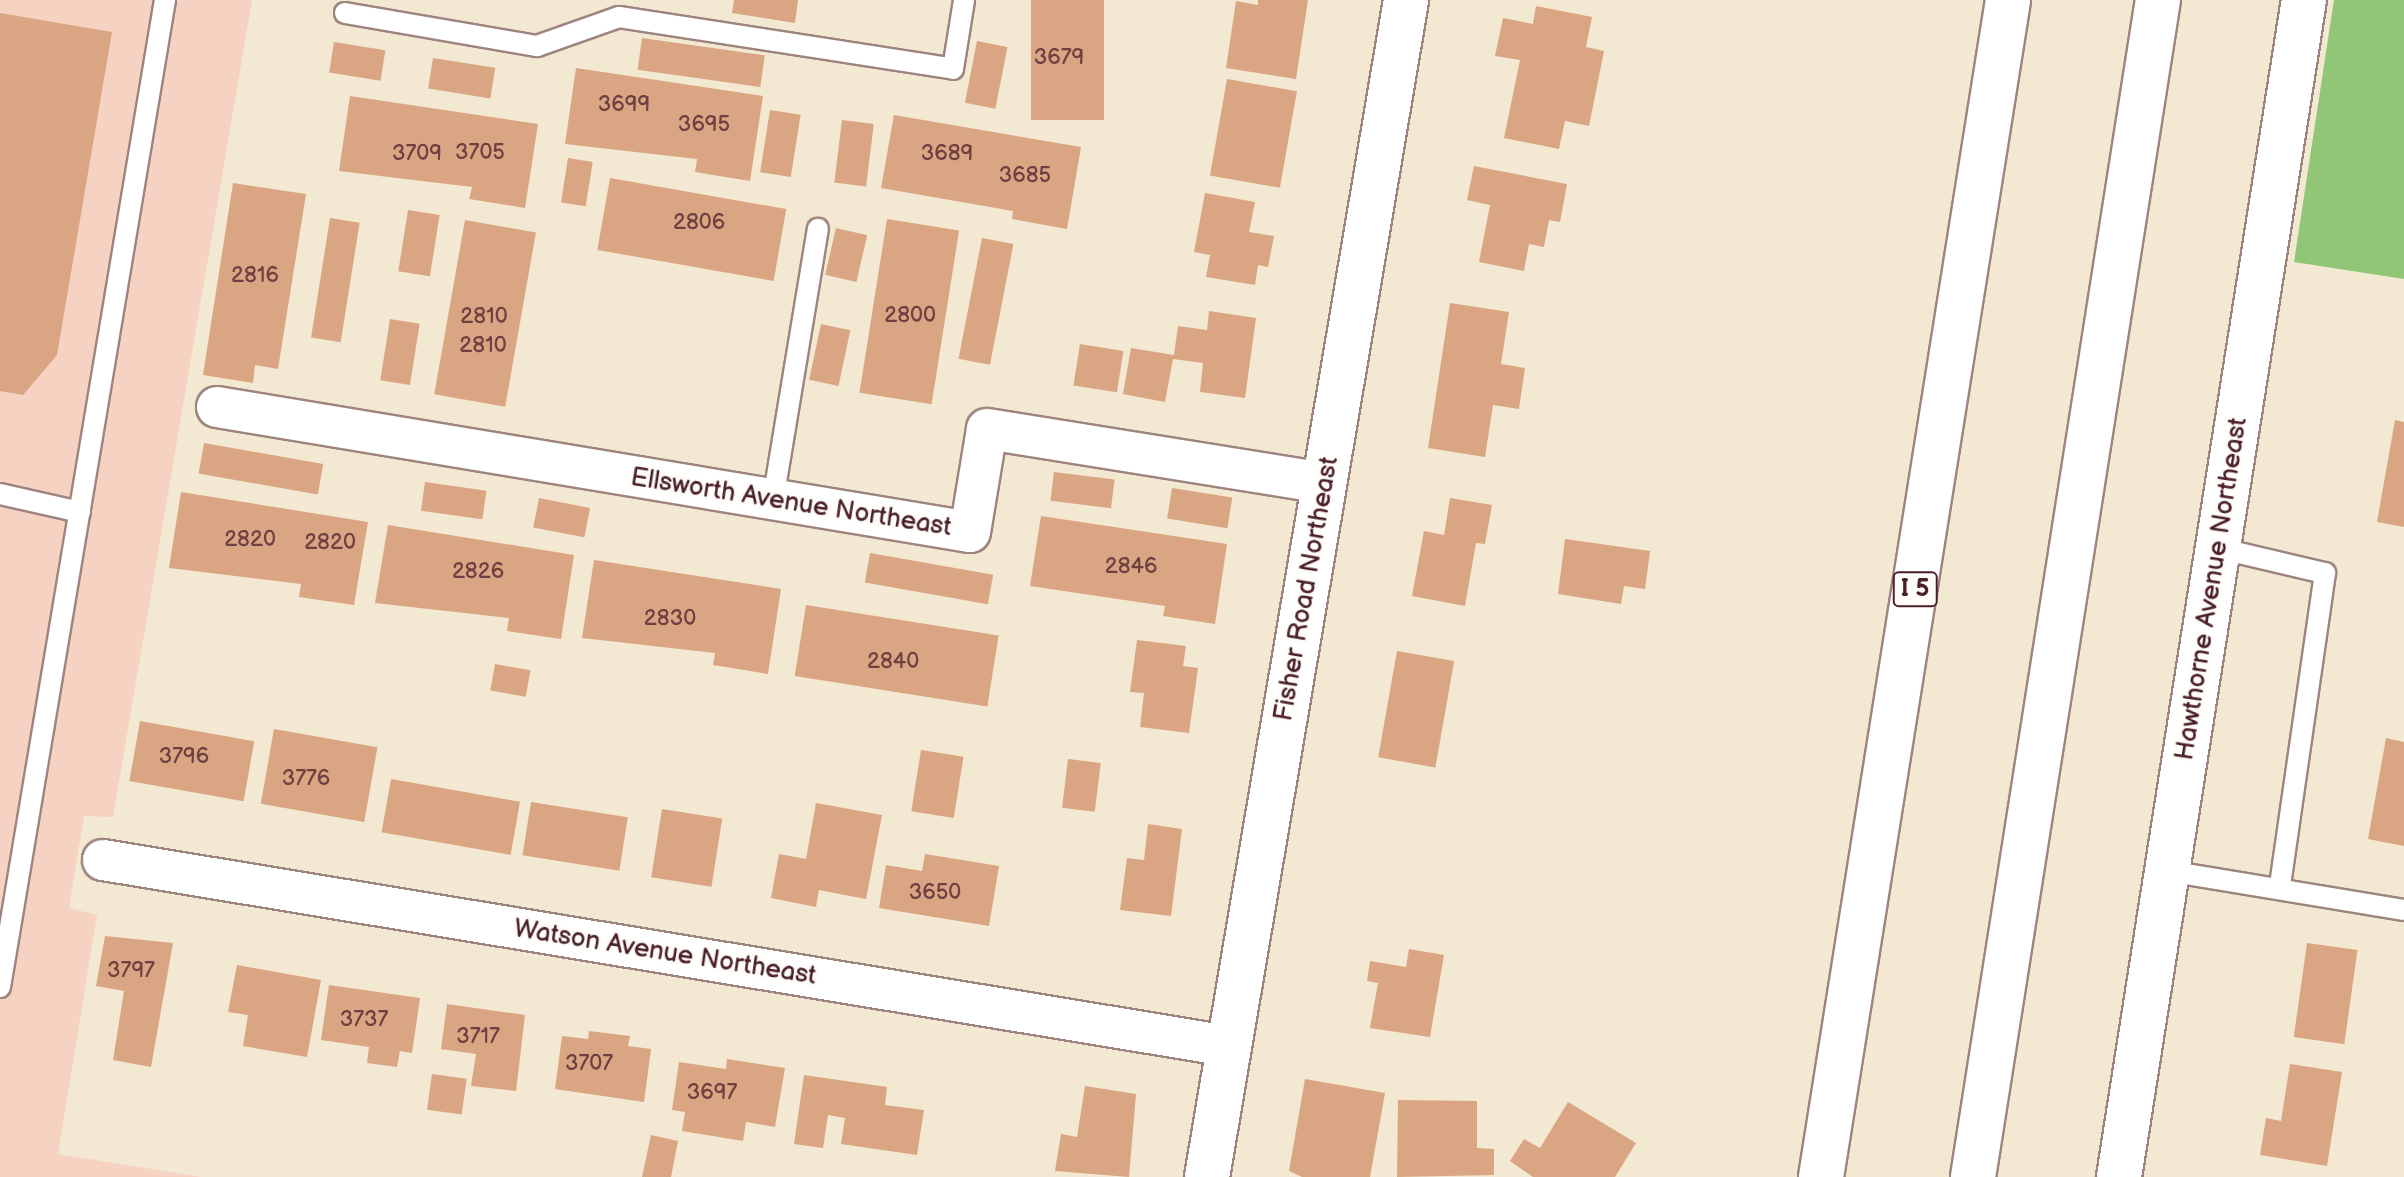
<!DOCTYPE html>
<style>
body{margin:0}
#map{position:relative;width:2404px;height:1177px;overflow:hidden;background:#f3e8d1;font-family:"Balsamiq Sans",sans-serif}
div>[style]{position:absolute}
.built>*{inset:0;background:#f6d2c3}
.green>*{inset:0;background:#92c677}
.building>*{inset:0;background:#daa582;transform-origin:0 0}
.roads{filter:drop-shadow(2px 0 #9e847e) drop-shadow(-2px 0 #9e847e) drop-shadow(0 2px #9e847e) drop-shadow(0 -2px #9e847e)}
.lane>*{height:20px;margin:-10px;padding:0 10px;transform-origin:10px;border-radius:10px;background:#fff}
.street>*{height:40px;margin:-20px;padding:0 20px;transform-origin:20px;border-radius:20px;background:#fff}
.secondary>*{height:44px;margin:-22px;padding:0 22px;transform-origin:22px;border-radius:22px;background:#fff}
.highway>*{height:44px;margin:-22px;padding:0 22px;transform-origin:22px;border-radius:22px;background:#fff}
span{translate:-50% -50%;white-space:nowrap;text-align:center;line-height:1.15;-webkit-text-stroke:6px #fdfcf7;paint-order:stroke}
.number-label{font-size:22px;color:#6e4041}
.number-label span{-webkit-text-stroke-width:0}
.shield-label span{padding:2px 6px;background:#fdfcf7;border:2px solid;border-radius:6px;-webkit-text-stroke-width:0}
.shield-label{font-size:24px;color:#4a1f2b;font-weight:700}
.street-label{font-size:26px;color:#4a1f2b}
</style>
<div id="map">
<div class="built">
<div style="clip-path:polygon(0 0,252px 0,113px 817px,84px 816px,69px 908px,97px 915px,58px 1154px,201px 1177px,0 1177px)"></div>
</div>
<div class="green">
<div style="clip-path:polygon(2334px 0,2404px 0,2404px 279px,2294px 262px)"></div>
</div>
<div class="building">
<div style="clip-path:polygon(734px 0,798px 0,795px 23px,732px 13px)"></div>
<div style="left:1031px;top:0;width:73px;height:120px"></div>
<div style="clip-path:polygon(1258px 0,1308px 0,1296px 79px,1226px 68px,1236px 1px,1258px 5px)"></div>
<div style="clip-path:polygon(1536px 6px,1592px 17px,1586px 47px,1604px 51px,1589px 126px,1565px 121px,1559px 149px,1504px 138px,1520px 60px,1495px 56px,1503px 18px,1533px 24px)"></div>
<div style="clip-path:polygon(0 13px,112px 32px,57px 355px,23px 395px,0 391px)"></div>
<div style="left:642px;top:38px;width:124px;height:32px;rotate:8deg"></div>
<div style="left:977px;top:41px;width:31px;height:63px;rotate:11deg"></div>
<div style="left:334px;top:42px;width:52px;height:31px;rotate:9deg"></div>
<div style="left:433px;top:58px;width:63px;height:31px;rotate:9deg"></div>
<div style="clip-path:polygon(576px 68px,763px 96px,750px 181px,695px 172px,697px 159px,565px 144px)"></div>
<div style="left:1227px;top:79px;width:71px;height:98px;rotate:10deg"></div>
<div style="clip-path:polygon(350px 96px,538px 124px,525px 208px,469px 199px,472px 187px,339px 171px)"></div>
<div style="left:770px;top:110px;width:31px;height:63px;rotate:9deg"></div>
<div style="clip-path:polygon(894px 115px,1081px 147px,1067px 229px,1012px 219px,1013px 211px,881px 188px)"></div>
<div style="left:842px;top:120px;width:32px;height:63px;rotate:7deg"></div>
<div style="left:568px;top:158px;width:25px;height:45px;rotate:9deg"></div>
<div style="clip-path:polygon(1474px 166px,1567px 184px,1560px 222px,1549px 220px,1544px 247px,1529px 244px,1524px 271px,1479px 262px,1490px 205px,1467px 200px)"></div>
<div style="left:610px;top:178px;width:179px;height:73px;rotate:10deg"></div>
<div style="clip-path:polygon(233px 183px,306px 194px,278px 369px,255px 365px,253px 383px,203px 375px)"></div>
<div style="clip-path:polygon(1205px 193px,1255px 202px,1249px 232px,1274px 236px,1268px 267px,1258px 265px,1255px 285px,1206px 277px,1210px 255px,1194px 252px)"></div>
<div style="left:408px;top:210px;width:32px;height:62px;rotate:9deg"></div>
<div style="left:330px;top:218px;width:30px;height:121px;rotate:9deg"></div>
<div style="left:887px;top:219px;width:73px;height:176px;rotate:9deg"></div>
<div style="left:465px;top:220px;width:72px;height:177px;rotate:10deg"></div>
<div style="left:836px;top:228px;width:32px;height:48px;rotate:13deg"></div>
<div style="left:982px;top:238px;width:32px;height:123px;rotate:11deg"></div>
<div style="clip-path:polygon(1450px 303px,1509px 312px,1501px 364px,1525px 368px,1519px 409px,1493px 405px,1485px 457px,1428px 448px)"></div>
<div style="clip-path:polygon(1209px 311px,1256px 318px,1245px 398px,1200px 392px,1203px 363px,1173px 359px,1165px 402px,1123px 394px,1131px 348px,1174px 355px,1178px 326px,1207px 330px)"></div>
<div style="left:390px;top:319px;width:30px;height:62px;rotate:9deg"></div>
<div style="left:821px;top:324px;width:30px;height:57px;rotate:12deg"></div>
<div style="left:1080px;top:344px;width:44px;height:42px;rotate:9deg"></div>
<div style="clip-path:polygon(2395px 420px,2404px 422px,2404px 527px,2377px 522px)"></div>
<div style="left:204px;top:443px;width:121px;height:31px;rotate:10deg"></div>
<div style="left:1054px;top:472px;width:61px;height:29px;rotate:7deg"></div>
<div style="left:425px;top:482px;width:62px;height:29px;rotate:8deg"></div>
<div style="left:1172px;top:488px;width:61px;height:31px;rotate:9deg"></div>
<div style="clip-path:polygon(181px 492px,368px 522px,354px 605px,299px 597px,301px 584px,169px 568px)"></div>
<div style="left:539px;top:498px;width:52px;height:30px;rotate:11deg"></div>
<div style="clip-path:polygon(1450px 498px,1492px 505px,1485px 544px,1476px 543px,1465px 606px,1412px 596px,1424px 531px,1444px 535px)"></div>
<div style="clip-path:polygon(1041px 516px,1227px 544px,1215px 624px,1163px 616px,1165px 606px,1030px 586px)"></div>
<div style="clip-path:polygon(388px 525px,574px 555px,561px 639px,507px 631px,509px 618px,375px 603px)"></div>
<div style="clip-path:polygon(1565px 539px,1650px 551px,1645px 589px,1624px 586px,1621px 604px,1558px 594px)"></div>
<div style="left:870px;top:553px;width:125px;height:30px;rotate:10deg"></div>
<div style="clip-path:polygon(594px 560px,781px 589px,768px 674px,713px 665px,715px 653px,582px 638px)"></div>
<div style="left:806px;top:605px;width:195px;height:72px;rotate:9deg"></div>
<div style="clip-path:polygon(1137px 640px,1186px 646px,1183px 666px,1198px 668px,1189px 733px,1140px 727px,1144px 693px,1130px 692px)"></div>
<div style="left:1397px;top:651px;width:58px;height:108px;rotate:10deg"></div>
<div style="left:495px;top:664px;width:36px;height:27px;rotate:10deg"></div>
<div style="left:140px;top:721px;width:116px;height:61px;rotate:10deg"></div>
<div style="left:274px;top:729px;width:105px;height:76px;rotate:10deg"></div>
<div style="clip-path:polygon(2386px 738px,2404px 742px,2404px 846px,2368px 839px)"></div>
<div style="left:921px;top:750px;width:43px;height:62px;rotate:9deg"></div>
<div style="left:1068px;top:759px;width:33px;height:49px;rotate:7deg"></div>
<div style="left:391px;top:779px;width:131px;height:54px;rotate:10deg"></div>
<div style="left:531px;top:802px;width:98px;height:54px;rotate:9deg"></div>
<div style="clip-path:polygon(816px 803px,882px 815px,866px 899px,819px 890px,816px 907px,771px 898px,779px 854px,806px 859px)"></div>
<div style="left:662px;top:809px;width:61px;height:69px;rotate:9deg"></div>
<div style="clip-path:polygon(1148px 824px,1182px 829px,1171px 916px,1120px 910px,1127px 858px,1144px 860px)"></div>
<div style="clip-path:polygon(925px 854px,999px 866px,989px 926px,879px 908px,886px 865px,922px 871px)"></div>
<div style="clip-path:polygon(105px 936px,173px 943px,151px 1067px,113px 1060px,124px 991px,96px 986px)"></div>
<div style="left:2307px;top:943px;width:51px;height:95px;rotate:8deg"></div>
<div style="clip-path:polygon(1409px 949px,1444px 955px,1430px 1037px,1370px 1028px,1378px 983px,1367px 981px,1370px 961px,1406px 967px)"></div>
<div style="clip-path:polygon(237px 965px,321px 980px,307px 1057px,243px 1046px,248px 1015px,228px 1012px)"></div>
<div style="clip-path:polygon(329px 985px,420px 998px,412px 1053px,400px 1051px,397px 1067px,367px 1063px,369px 1047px,321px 1040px)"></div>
<div style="clip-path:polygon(447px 1004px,525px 1015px,516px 1091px,471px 1086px,476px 1054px,441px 1049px)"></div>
<div style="clip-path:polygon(589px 1031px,630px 1036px,628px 1046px,651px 1049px,644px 1102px,555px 1089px,562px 1036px,588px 1039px)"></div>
<div style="clip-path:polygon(727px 1059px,785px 1068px,775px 1127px,746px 1122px,743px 1141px,682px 1131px,685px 1112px,672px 1110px,679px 1062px,726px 1069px)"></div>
<div style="clip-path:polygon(2290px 1064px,2342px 1072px,2327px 1166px,2260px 1155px,2266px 1118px,2281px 1121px)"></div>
<div style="left:432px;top:1074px;width:35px;height:36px;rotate:8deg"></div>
<div style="clip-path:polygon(804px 1075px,887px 1087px,885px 1105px,924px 1110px,917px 1155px,841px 1144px,845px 1118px,828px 1115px,823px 1148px,794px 1144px)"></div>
<div style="clip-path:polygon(1305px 1079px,1385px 1093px,1370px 1177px,1302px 1177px,1289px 1171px)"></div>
<div style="clip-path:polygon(1085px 1086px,1136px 1094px,1129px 1177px,1055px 1171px,1061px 1134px,1077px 1137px)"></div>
<div style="clip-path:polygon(1398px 1100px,1477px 1101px,1477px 1148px,1494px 1149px,1494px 1175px,1397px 1177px)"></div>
<div style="clip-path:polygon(1568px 1102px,1636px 1143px,1615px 1177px,1533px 1177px,1510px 1161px,1524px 1139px,1540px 1148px)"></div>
<div style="clip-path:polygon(651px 1135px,678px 1141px,671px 1177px,642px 1177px)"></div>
</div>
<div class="roads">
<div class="lane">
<div style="left:345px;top:13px;width:195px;rotate:9.8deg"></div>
<div style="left:537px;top:46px;width:87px;rotate:-19.5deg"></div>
<div style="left:619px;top:17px;width:338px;rotate:8.8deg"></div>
<div style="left:953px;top:69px;width:70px;rotate:-80.9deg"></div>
<div style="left:0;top:494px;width:82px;rotate:12.7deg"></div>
<div style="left:773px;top:500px;width:275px;rotate:-80.6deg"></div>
<div style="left:2218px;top:548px;width:110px;rotate:13.2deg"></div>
<div style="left:2325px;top:573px;width:316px;rotate:98.2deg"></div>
<div style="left:2168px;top:871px;width:239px;rotate:9.4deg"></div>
<div style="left:0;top:987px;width:1001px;rotate:-80.51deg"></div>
</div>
<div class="street">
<div style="left:217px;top:407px;width:763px;rotate:9.43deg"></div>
<div style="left:970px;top:532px;width:104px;rotate:-80.6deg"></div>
<div style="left:987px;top:429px;width:342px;rotate:9.1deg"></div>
<div style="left:103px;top:860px;width:1140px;rotate:9.39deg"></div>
</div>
<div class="secondary">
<div style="left:1207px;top:1177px;width:1194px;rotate:-80.4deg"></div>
<div style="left:2119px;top:1177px;width:1191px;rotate:-81.07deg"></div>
</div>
<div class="highway">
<div style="left:1821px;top:1177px;width:1192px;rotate:-80.97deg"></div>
<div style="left:1973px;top:1177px;width:1191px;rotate:-81.07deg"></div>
</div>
</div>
<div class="number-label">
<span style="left:1059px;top:58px">3679</span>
<span style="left:624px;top:105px">3699</span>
<span style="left:704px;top:125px">3695</span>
<span style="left:480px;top:153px">3705</span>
<span style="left:417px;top:154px">3709</span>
<span style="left:947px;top:154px">3689</span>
<span style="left:1025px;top:176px">3685</span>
<span style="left:699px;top:223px">2806</span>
<span style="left:255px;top:276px">2816</span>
<span style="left:910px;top:316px">2800</span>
<span style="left:484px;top:317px">2810</span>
<span style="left:483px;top:346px">2810</span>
<span style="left:250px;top:540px">2820</span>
<span style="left:330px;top:543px">2820</span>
<span style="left:1131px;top:567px">2846</span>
<span style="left:478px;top:572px">2826</span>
<span style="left:670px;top:619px">2830</span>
<span style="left:893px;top:662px">2840</span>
<span style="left:184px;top:757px">3796</span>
<span style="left:306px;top:779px">3776</span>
<span style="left:935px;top:893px">3650</span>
<span style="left:131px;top:971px">3797</span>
<span style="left:364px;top:1020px">3737</span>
<span style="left:478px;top:1037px">3717</span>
<span style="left:589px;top:1064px">3707</span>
<span style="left:712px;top:1093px">3697</span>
</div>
<div class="shield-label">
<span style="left:1915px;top:589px">I 5</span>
</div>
<div class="street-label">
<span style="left:791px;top:503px;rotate:9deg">Ellsworth Avenue Northeast</span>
<span style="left:1307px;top:589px;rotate:-80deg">Fisher Road Northeast</span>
<span style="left:2212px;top:589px;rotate:-81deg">Hawthorne Avenue Northeast</span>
<span style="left:665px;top:953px;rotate:9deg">Watson Avenue Northeast</span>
</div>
</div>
